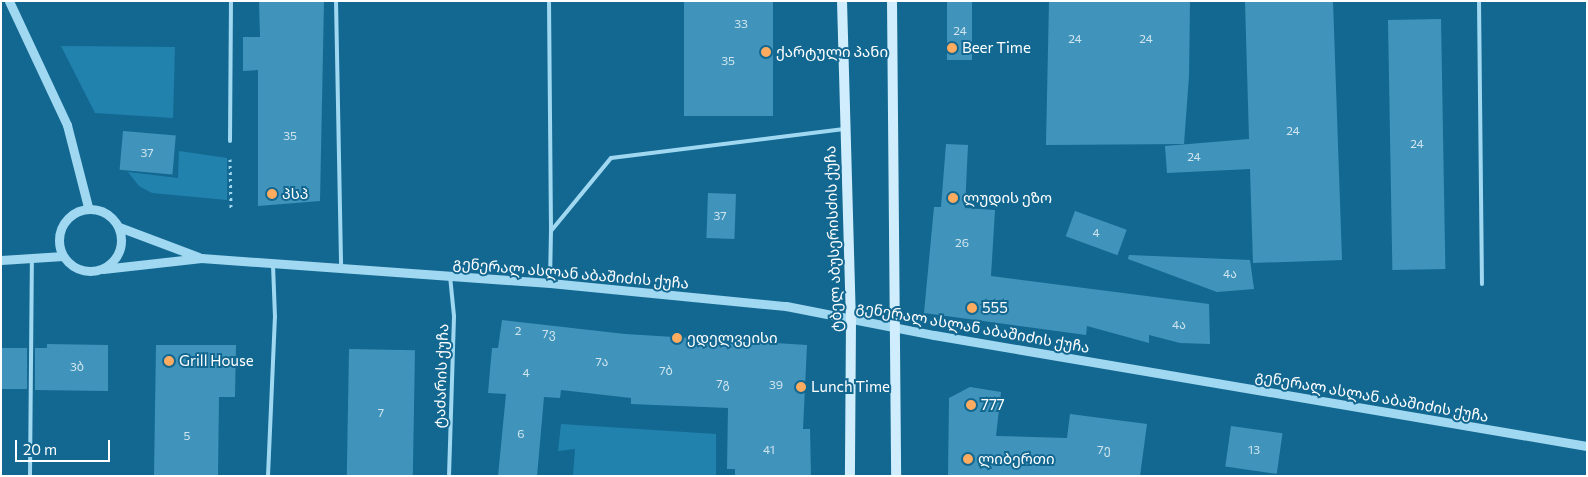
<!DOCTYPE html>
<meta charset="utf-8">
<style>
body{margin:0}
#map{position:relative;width:1588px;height:477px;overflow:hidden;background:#136891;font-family:Commissioner,"Noto Sans Georgian",sans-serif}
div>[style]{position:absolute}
.green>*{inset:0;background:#2282ae}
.building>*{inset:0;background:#4094bb;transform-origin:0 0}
.path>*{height:3px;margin-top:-1.5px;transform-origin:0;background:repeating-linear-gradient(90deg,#a0d8f1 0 2.5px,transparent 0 6.5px)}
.service>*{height:4px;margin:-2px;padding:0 2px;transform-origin:2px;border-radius:2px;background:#a0d8f1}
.tertiary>*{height:9px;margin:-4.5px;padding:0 4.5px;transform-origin:4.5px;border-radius:4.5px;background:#a0d8f1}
.tertiary>.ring{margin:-4.5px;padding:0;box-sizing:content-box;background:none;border:9px solid #a0d8f1;border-radius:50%}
.secondary>*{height:10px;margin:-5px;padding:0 5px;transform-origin:5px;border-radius:5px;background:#cfedfc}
.dots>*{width:14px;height:14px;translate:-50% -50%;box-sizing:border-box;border:2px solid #136891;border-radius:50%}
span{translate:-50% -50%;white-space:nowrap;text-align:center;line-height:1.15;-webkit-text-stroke:4px #136891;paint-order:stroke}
.number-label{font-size:12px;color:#cfe4ee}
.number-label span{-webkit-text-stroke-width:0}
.poi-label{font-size:15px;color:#fff}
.left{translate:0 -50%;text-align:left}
.street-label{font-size:15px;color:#fff}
.frame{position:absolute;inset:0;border:2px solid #fff;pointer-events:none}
.scale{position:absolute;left:15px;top:440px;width:95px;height:22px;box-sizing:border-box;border:2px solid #fff;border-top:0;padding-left:6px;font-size:15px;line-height:18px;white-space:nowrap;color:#fff;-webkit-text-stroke:4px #136891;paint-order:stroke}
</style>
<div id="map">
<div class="green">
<div style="clip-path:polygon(61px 46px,175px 47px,173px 118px,95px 113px)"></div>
<div style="clip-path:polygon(179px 151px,227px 158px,227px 200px,152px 193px,139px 186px,128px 172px,178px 178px)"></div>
<div style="clip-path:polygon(561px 424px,716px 434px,716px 476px,573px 476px,575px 449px,558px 451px)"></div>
</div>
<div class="building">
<div style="clip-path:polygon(259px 1px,324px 1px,320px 201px,258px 206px,258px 70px,243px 71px,243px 37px,260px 37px)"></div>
<div style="left:684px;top:1px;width:89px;height:115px"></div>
<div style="left:947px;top:1px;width:25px;height:59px"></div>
<div style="clip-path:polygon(1049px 1px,1190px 1px,1189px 76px,1184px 144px,1046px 145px)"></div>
<div style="clip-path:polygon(1245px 1px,1333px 1px,1342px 260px,1253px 263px,1250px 169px,1167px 173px,1165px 146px,1249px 139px)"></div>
<div style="left:1441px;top:19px;width:250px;height:53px;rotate:89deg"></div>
<div style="left:123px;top:131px;width:53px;height:39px;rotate:5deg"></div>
<div style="clip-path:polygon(946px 144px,968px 145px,965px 208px,995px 210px,991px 276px,1209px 304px,1210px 344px,1180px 343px,1149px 335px,1149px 343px,1087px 326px,1086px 335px,924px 313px,934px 207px,941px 207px)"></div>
<div style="left:708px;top:193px;width:28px;height:45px;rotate:2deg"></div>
<div style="left:1075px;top:211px;width:55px;height:27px;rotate:20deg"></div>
<div style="clip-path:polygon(1129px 255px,1250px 260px,1254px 289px,1217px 292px,1128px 259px)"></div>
<div style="clip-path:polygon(502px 320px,625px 334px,807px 345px,803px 429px,810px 429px,811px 476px,735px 476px,735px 469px,727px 469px,728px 408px,631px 404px,631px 398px,561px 390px,560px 398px,544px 397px,537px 476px,498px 476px,506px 394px,488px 393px,492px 348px,498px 348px)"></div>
<div style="clip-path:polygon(47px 344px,108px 345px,108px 391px,35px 390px,35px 348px,47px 348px)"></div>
<div style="clip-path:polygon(156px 345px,236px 345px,235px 397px,219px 397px,218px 476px,154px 476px)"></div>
<div style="left:1px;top:348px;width:26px;height:41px"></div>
<div style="left:349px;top:349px;width:66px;height:127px;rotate:1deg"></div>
<div style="clip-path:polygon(970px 387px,1001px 392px,996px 436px,1067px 438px,1070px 414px,1147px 424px,1140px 476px,948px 476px,949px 398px)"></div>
<div style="left:1231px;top:426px;width:52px;height:41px;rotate:8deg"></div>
</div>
<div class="path">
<div style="left:230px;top:159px;width:49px;rotate:88.8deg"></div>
</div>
<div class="service">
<div style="left:336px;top:1px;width:266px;rotate:88.9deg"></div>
<div style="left:549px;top:1px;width:230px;rotate:89.5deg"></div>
<div style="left:1479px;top:1px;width:283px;rotate:89.4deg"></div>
<div style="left:230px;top:141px;width:140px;rotate:-89.6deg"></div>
<div style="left:550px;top:282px;width:51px;rotate:-88.9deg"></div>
<div style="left:551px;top:231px;width:94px;rotate:-50.6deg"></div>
<div style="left:611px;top:158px;width:235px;rotate:-7.1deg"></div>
<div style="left:30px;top:476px;width:217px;rotate:-89.5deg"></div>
<div style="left:268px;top:476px;width:159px;rotate:-87.5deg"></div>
<div style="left:275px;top:317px;width:52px;rotate:-92.2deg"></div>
<div style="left:449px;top:476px;width:160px;rotate:-88.2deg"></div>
<div style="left:454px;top:316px;width:40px;rotate:-95.7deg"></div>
</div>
<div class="tertiary">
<div style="left:9px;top:1px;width:137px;rotate:64.9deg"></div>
<div style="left:67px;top:125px;width:85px;rotate:75.6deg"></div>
<div class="ring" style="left:59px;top:209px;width:53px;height:53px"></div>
<div style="left:119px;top:227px;width:85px;rotate:20.6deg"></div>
<div style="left:1px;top:260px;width:62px;rotate:-3.7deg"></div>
<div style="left:103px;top:269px;width:99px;rotate:-6.4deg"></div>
<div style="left:201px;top:258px;width:350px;rotate:4.1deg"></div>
<div style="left:550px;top:283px;width:237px;rotate:5.6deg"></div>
<div style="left:786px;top:306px;width:151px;rotate:11.1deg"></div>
<div style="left:934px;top:335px;width:662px;rotate:9.65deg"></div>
</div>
<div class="secondary">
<div style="left:842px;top:1px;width:319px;rotate:88.4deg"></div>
<div style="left:851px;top:320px;width:156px;rotate:90.4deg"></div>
<div style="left:892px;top:1px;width:475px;rotate:89.5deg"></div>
</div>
<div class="dots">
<div style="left:952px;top:48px;background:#ffab60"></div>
<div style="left:766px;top:52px;background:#ffab60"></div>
<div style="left:272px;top:194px;background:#ffab60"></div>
<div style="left:953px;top:198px;background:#ffab60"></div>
<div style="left:972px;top:308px;background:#ffab60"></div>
<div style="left:677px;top:338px;background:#ffab60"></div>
<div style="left:169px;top:361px;background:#ffab60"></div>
<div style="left:801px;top:387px;background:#ffab60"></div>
<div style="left:971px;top:405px;background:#ffab60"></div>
<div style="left:968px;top:459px;background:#ffab60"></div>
</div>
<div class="number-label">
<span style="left:741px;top:24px">33</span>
<span style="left:960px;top:31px">24</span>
<span style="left:1075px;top:39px">24</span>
<span style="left:1146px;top:39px">24</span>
<span style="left:728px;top:61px">35</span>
<span style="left:1293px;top:131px">24</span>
<span style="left:290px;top:136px">35</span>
<span style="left:1417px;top:144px">24</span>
<span style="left:147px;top:153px">37</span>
<span style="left:1194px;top:157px">24</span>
<span style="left:720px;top:216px">37</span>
<span style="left:1096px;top:233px">4</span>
<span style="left:962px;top:243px">26</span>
<span style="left:1230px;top:274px">4ა</span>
<span style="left:1179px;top:325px">4ა</span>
<span style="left:518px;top:331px">2</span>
<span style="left:549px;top:334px">7ვ</span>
<span style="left:602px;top:362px">7ა</span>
<span style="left:77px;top:367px">3ბ</span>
<span style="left:666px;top:371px">7ბ</span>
<span style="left:526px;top:373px">4</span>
<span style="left:723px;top:384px">7გ</span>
<span style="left:776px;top:385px">39</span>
<span style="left:381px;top:413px">7</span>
<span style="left:521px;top:434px">6</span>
<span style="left:187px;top:436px">5</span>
<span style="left:769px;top:450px">41</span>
<span style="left:1104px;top:450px">7ე</span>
<span style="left:1254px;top:450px">13</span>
</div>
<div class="poi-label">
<span class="left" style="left:962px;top:48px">Beer Time</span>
<span class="left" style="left:776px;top:52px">ქარტული პანი</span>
<span class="left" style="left:282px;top:194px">პსპ</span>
<span class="left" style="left:963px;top:198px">ლუდის ეზო</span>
<span class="left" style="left:982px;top:308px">555</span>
<span class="left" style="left:687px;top:338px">ედელვეისი</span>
<span class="left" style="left:179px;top:361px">Grill House</span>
<span class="left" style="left:811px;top:387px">Lunch Time</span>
<span class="left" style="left:981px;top:405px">777</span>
<span class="left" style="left:978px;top:459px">ლიბერთი</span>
</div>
<div class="street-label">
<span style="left:833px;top:239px;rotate:-92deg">ტბელ აბუსერისძის ქუჩა</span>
<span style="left:571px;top:273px;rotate:5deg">გენერალ ასლან აბაშიძის ქუჩა</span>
<span style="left:973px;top:327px;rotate:10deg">გენერალ ასლან აბაშიძის ქუჩა</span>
<span style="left:441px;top:376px;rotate:-88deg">ტაძარის ქუჩა</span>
<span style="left:1372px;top:396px;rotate:10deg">გენერალ ასლან აბაშიძის ქუჩა</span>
</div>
<div class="frame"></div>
<div class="scale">20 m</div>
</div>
